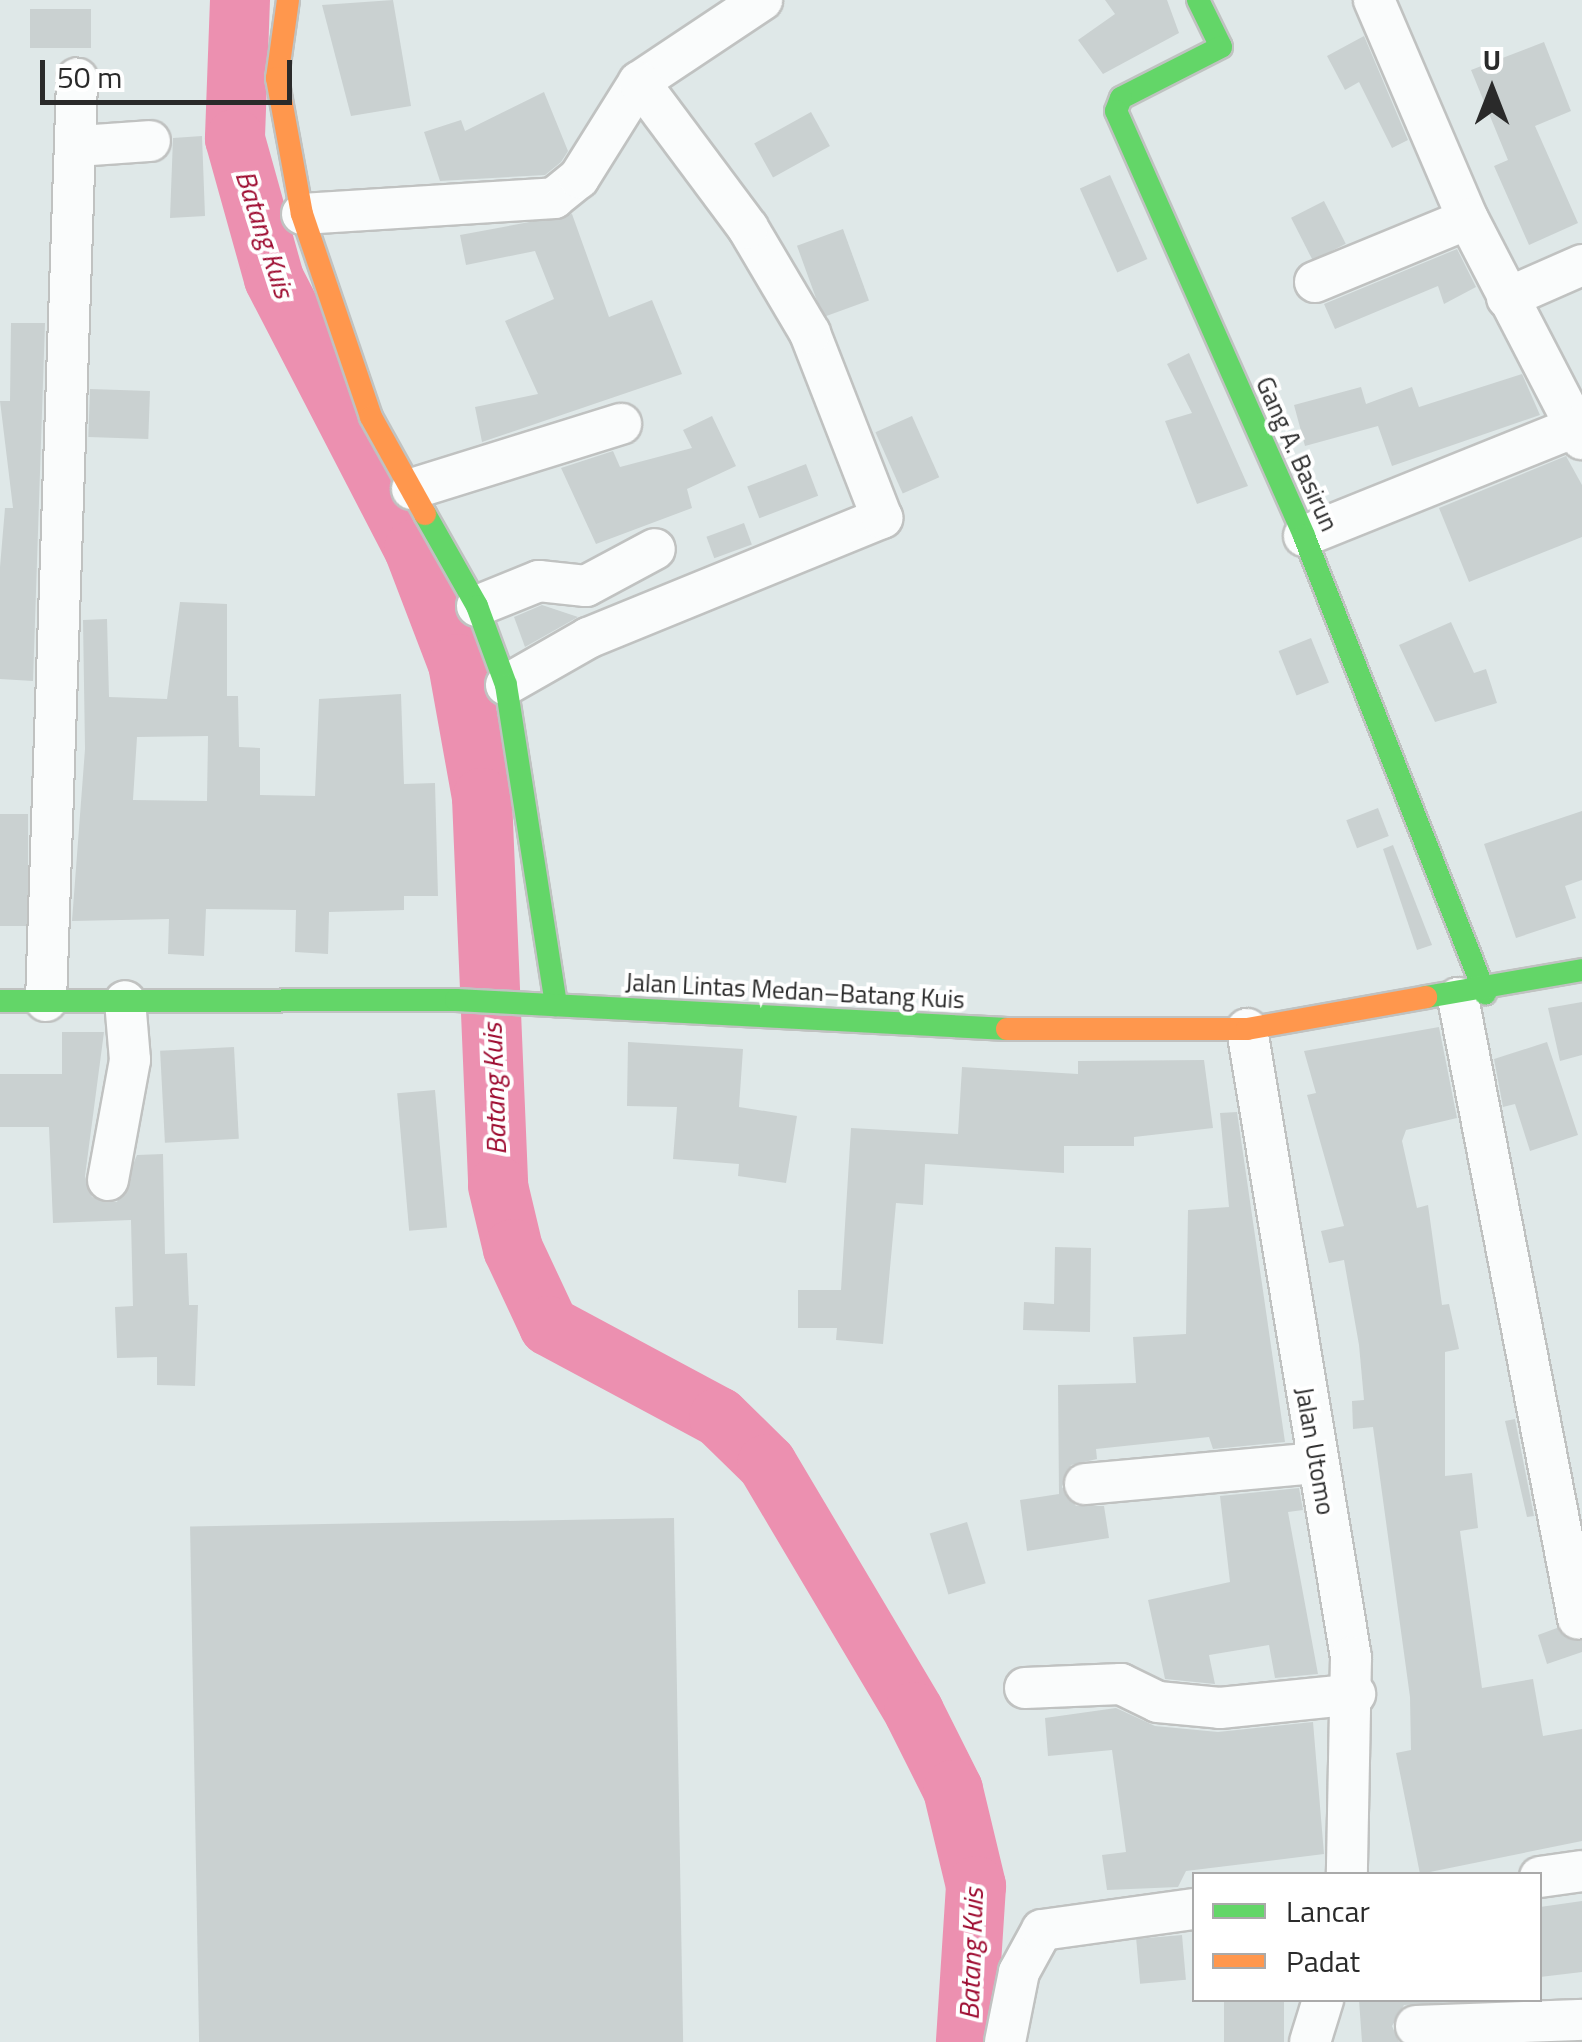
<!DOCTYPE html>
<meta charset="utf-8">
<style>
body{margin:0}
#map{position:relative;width:1582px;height:2042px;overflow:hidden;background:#dfe8e8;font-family:"Titillium Web",sans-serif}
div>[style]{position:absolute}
.river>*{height:60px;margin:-30px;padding:0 30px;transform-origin:30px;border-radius:30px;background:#ec90b0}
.building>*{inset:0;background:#cad1d1;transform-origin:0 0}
.roads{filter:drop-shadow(2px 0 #c0c2c1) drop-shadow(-2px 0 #c0c2c1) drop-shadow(0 2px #c0c2c1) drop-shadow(0 -2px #c0c2c1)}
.street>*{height:40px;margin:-20px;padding:0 20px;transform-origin:20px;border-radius:20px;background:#fafcfc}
.fast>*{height:22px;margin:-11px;padding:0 11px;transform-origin:11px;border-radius:11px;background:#63d668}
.slow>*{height:22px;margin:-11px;padding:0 11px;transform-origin:11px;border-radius:11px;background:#ff974d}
span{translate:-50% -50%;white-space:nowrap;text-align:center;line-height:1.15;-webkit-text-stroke:8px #fff;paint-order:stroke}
.street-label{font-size:25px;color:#2a2a2a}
.water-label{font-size:28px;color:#9d0a2f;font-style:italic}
.legend{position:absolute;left:1192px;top:1872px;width:350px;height:130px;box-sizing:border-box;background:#fff;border:2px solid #aaa;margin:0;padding:12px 18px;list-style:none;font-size:30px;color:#2a2a2a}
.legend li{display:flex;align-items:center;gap:20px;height:50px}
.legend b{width:50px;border:2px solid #aaa}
.north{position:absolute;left:1442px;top:40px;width:100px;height:100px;-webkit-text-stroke:8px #fff;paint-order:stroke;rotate:0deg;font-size:28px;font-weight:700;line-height:40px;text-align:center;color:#2a2a2a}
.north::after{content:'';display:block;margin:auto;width:35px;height:45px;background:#2a2a2a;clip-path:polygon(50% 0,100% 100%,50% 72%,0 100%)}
.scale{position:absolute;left:40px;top:60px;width:252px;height:45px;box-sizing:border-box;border:5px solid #2a2a2a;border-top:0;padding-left:12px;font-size:30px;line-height:35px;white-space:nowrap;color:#2a2a2a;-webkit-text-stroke:8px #fff;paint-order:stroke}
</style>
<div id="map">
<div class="river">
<div style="left:240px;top:0;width:139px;rotate:92.1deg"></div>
<div style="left:235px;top:139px;width:145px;rotate:74.4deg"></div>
<div style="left:274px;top:279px;width:304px;rotate:62.6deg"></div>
<div style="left:414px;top:549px;width:123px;rotate:69.1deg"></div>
<div style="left:458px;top:664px;width:136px;rotate:79.8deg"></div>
<div style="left:482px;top:798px;width:388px;rotate:87.6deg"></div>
<div style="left:498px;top:1186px;width:65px;rotate:76.6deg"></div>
<div style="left:513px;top:1249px;width:85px;rotate:64.9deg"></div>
<div style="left:549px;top:1326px;width:193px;rotate:28.2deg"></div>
<div style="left:719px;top:1417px;width:67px;rotate:44.4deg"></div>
<div style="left:767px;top:1464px;width:288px;rotate:59.3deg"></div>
<div style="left:914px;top:1712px;width:87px;rotate:63.4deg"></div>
<div style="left:953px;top:1790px;width:99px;rotate:76.5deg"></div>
<div style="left:976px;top:1886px;width:156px;rotate:93.7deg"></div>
</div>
<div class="building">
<div style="clip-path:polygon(393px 0,411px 106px,351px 116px,322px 5px)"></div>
<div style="clip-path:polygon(1105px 0,1167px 0,1179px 33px,1103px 74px,1078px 40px,1115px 14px)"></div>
<div style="left:91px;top:9px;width:39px;height:61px;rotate:90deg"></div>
<div style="clip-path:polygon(1364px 36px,1408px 140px,1392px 148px,1359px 82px,1345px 90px,1327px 56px)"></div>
<div style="clip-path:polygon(1544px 42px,1571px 111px,1535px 126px,1578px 223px,1529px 245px,1494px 166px,1508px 160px,1471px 70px)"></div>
<div style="clip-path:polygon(544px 92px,568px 151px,561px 162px,545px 175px,440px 181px,424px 132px,461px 120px,465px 131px)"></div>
<div style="left:811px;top:112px;width:39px;height:65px;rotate:61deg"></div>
<div style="clip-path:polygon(202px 136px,205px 216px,170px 218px,173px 138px)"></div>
<div style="left:1110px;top:175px;width:92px;height:33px;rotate:66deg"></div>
<div style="left:1324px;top:201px;width:48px;height:37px;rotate:63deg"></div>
<div style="clip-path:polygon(572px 214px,609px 317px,652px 300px,682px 374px,482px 442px,475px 407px,538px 394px,505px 321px,554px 299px,535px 251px,466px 265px,460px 235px)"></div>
<div style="left:843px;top:229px;width:76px;height:49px;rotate:70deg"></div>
<div style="clip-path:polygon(1457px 249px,1476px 287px,1444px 304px,1438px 286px,1335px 329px,1324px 304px)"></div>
<div style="clip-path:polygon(11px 323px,45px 323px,33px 681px,0 679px,0 567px,5px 508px,13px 508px,0 401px,10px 401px)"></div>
<div style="clip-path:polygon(1189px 353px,1248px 486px,1197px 504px,1165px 421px,1192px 413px,1167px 364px)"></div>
<div style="clip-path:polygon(1522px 374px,1540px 415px,1392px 466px,1378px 426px,1305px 446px,1294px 405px,1361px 387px,1366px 404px,1412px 387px,1419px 407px)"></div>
<div style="left:90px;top:389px;width:60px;height:48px;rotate:2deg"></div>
<div style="clip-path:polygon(712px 416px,736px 466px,687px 489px,692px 508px,596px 544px,561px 468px,613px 451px,620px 467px,692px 448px,683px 430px)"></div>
<div style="left:912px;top:416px;width:67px;height:40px;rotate:66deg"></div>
<div style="clip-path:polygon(1566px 456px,1582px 485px,1582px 537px,1469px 582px,1439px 508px)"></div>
<div style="left:806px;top:464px;width:34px;height:63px;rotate:69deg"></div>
<div style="left:744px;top:523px;width:23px;height:40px;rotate:70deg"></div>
<div style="clip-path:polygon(evenodd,180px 602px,227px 604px,227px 696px,238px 696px,239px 747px,260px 748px,260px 795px,315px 796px,319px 699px,401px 694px,404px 784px,435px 783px,438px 896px,404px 896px,404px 910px,329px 912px,328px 954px,295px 952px,296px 910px,206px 909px,204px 956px,168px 954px,169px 919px,72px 921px,85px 749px,83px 620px,107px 619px,109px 697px,167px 699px,180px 602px,208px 736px,207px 801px,133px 800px,137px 737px,208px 736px)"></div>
<div style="clip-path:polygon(542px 605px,578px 617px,525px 647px,514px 617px)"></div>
<div style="clip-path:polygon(1451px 622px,1474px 673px,1486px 669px,1497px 703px,1435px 722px,1399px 645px)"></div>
<div style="left:1311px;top:638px;width:48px;height:35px;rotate:68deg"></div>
<div style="left:1378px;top:808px;width:30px;height:34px;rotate:69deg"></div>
<div style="clip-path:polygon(1582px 811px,1582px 880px,1565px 886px,1576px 918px,1516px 938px,1484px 844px)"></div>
<div style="left:0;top:814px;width:28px;height:112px"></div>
<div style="clip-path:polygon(1393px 845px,1432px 945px,1417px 950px,1383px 849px)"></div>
<div style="clip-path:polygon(1582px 1002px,1582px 1055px,1560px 1061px,1548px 1008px)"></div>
<div style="clip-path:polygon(1439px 1027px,1457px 1118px,1406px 1130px,1402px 1141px,1417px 1208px,1428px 1205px,1442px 1305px,1449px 1304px,1459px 1349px,1445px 1352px,1445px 1476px,1472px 1473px,1478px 1528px,1460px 1531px,1482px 1688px,1533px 1679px,1543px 1736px,1582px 1729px,1582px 1841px,1420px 1874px,1396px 1753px,1411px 1750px,1410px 1697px,1373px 1427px,1353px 1429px,1352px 1401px,1364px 1400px,1359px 1345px,1344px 1260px,1329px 1263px,1321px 1231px,1344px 1226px,1307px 1095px,1316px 1093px,1304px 1051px)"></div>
<div style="clip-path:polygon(62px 1032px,104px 1032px,85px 1176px,92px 1197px,117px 1202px,137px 1155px,163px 1154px,165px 1254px,187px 1253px,189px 1305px,198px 1305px,195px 1386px,157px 1385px,157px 1357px,117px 1358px,115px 1307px,133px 1306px,131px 1220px,53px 1223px,49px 1127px,0 1127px,0 1074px,62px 1074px)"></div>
<div style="clip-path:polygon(628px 1042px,743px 1049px,739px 1107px,797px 1116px,786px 1183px,738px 1176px,739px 1164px,673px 1159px,677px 1107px,627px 1106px)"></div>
<div style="clip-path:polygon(1547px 1042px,1578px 1135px,1530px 1151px,1515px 1104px,1503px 1107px,1494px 1059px)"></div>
<div style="left:234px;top:1047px;width:92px;height:74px;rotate:87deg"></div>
<div style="clip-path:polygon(1204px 1060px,1213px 1128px,1134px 1137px,1134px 1146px,1064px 1146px,1064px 1173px,925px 1164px,923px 1205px,896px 1203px,883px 1344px,836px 1340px,837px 1328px,798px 1328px,798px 1290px,841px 1290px,851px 1128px,958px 1134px,962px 1067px,1078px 1074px,1078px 1061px)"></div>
<div style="left:435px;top:1090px;width:138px;height:38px;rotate:85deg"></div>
<div style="clip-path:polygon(1237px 1112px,1285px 1442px,1213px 1449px,1209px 1437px,1096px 1449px,1097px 1459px,1071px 1465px,1062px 1487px,1076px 1506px,1104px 1506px,1109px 1538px,1027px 1551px,1020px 1500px,1059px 1494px,1058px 1385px,1136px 1383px,1133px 1337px,1186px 1334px,1188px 1210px,1229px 1207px,1220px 1113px)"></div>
<div style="clip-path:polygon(1055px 1247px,1091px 1248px,1090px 1332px,1023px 1330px,1024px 1302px,1054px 1304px)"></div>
<div style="clip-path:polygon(1515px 1419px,1534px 1516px,1527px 1517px,1505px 1421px)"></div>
<div style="clip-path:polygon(1299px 1488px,1303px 1510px,1288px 1512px,1318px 1674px,1275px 1678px,1269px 1645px,1209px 1655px,1215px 1684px,1165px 1679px,1148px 1600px,1230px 1582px,1220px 1496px)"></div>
<div style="left:674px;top:1518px;width:524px;height:484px;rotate:89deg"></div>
<div style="left:967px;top:1522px;width:64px;height:39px;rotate:73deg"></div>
<div style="clip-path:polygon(1557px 1628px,1582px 1641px,1582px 1652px,1547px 1664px,1538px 1635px)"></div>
<div style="clip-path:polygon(1116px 1708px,1155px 1726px,1218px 1732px,1313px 1722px,1324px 1854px,1186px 1871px,1178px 1887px,1107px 1890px,1102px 1855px,1126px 1852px,1112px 1750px,1048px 1756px,1045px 1718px)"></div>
<div style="clip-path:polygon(1582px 1901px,1582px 1972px,1540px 1977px,1540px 1907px)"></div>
<div style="left:1182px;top:1935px;width:45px;height:46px;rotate:85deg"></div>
<div style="left:1224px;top:2000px;width:60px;height:42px"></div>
<div style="clip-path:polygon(1359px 2000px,1492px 2000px,1404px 2005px,1392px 2026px,1399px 2042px,1362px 2042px)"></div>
</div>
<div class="roads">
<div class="street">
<div style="left:1374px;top:0;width:238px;rotate:66.8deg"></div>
<div style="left:1468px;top:219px;width:248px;rotate:62.6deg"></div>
<div style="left:79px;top:146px;width:71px;rotate:-4deg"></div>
<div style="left:302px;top:214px;width:253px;rotate:-3.6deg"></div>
<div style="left:554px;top:198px;width:32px;rotate:-39deg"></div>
<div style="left:579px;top:178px;width:113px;rotate:-58deg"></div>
<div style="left:639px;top:82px;width:148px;rotate:-33.7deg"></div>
<div style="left:1315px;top:282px;width:165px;rotate:-22.4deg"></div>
<div style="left:1507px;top:298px;width:82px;rotate:-23.7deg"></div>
<div style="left:412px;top:489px;width:219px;rotate:-17.3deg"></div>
<div style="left:1304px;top:536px;width:294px;rotate:-21.9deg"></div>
<div style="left:477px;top:606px;width:67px;rotate:-22deg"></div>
<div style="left:539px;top:581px;width:47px;rotate:6.1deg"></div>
<div style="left:586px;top:586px;width:78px;rotate:-28.2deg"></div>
<div style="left:506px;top:685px;width:95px;rotate:-29.8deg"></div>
<div style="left:588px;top:638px;width:318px;rotate:-22.2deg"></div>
<div style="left:882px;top:518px;width:199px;rotate:-111.3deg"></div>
<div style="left:810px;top:333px;width:122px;rotate:-120.6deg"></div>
<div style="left:748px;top:228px;width:182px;rotate:-126.7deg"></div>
<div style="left:1458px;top:998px;width:632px;rotate:79.05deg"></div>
<div style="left:46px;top:1001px;width:923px;rotate:-88.07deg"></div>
<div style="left:1247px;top:1029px;width:637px;rotate:80.6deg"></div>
<div style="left:1351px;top:1657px;width:217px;rotate:91.1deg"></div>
<div style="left:108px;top:1180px;width:122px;rotate:-79.6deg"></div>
<div style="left:130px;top:1060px;width:59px;rotate:-94.8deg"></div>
<div style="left:1085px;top:1484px;width:233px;rotate:-5.2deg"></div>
<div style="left:1025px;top:1688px;width:96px;rotate:-2.4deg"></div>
<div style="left:1121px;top:1684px;width:41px;rotate:25.9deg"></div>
<div style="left:1158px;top:1702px;width:62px;rotate:5.5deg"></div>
<div style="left:1220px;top:1708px;width:136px;rotate:-5.9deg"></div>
<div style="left:1540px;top:1877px;width:42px;rotate:-8.1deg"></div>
<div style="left:1416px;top:2026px;width:166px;rotate:-2.1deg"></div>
<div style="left:1005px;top:2042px;width:71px;rotate:-78.7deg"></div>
<div style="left:1019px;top:1972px;width:48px;rotate:-61.3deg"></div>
<div style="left:1042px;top:1930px;width:153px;rotate:-7.9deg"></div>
<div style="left:1310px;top:2042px;width:44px;rotate:-72.8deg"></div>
</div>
<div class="fast">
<div style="left:1198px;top:0;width:52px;rotate:63.9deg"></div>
<div style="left:1221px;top:47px;width:112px;rotate:153deg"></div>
<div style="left:1121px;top:98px;width:14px;rotate:111deg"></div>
<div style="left:1116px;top:111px;width:465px;rotate:66.1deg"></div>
<div style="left:1304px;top:536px;width:492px;rotate:68.4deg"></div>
<div style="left:425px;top:514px;width:106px;rotate:60.5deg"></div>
<div style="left:477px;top:606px;width:84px;rotate:69.8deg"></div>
<div style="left:506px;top:685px;width:324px;rotate:81.1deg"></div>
<div style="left:1426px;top:997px;width:158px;rotate:-9.8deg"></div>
<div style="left:0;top:1001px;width:456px;rotate:-0.1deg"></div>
<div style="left:456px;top:1000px;width:552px;rotate:3.01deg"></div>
</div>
<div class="slow">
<div style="left:288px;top:0;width:79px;rotate:98deg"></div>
<div style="left:277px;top:78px;width:138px;rotate:79.6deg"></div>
<div style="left:302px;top:214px;width:214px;rotate:71.2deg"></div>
<div style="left:371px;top:417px;width:111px;rotate:60.9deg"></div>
<div style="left:1007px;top:1029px;width:240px"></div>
<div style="left:1247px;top:1029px;width:182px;rotate:-10.1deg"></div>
</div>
</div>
<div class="street-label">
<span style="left:1297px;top:454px;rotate:66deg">Gang A. Basirun</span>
<span style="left:795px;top:991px;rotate:3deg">Jalan Lintas Medan–Batang Kuis</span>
<span style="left:1315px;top:1451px;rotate:80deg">Jalan Utomo</span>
</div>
<div class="water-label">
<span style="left:265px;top:234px;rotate:72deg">Batang Kuis</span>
<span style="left:494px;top:1089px;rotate:-92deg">Batang Kuis</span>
<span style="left:971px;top:1954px;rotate:-88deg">Batang Kuis</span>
</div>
<ul class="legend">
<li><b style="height:12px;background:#63d668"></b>Lancar</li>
<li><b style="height:12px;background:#ff974d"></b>Padat</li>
</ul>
<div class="north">U</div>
<div class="scale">50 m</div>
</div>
